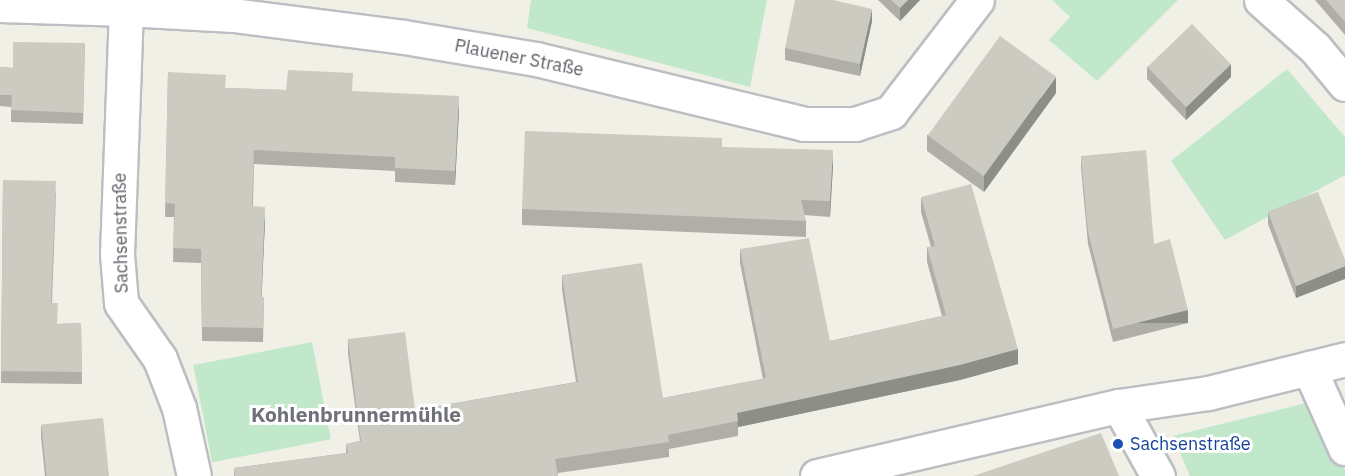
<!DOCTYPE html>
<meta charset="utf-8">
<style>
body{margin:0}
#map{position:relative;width:1345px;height:476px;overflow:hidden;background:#f0f0e6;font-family:"IBM Plex Sans",sans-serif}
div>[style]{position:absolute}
.green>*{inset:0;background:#c2e8cb;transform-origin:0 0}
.roads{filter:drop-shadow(2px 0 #bdbec4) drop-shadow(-2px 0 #bdbec4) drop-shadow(0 2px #bdbec4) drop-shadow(0 -2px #bdbec4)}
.minor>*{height:33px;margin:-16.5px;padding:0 16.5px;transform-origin:16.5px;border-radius:16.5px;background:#fff}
.wall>*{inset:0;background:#afafa7}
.shaded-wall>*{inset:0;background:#8e8e88;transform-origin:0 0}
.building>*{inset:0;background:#cbcbc2;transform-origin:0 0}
.dots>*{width:16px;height:16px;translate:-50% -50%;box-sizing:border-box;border:3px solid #fff;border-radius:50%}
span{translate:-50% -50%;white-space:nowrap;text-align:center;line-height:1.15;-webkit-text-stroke:6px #fff;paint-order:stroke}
.street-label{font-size:18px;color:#5d5f66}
.transit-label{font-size:18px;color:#164399}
.left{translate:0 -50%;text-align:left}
.quarter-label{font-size:21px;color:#6e7178;font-weight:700}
</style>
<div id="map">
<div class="green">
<div style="clip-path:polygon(531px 0,767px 0,750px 87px,527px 28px)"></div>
<div style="clip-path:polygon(1052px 0,1178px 0,1097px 81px,1049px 40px,1070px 17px)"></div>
<div style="clip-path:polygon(1287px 69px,1345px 137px,1345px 175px,1225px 240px,1171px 161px)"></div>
<div style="left:312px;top:342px;width:99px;height:121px;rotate:79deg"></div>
<div style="clip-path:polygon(1306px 403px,1345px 470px,1345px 476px,1190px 476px,1173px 436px)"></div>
</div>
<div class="roads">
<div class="minor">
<div style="left:1261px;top:0;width:72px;rotate:41.6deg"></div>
<div style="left:1315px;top:48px;width:47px;rotate:50.2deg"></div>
<div style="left:0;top:5px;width:126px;rotate:1.8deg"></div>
<div style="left:126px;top:9px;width:107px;rotate:3.2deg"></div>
<div style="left:233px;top:15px;width:172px;rotate:7.3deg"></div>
<div style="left:404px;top:37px;width:134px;rotate:9.5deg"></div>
<div style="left:536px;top:59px;width:276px;rotate:13.6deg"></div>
<div style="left:804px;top:124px;width:51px"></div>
<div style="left:855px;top:124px;width:38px;rotate:-18deg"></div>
<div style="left:891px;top:112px;width:141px;rotate:-52.5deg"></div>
<div style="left:126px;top:9px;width:245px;rotate:92.1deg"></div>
<div style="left:117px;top:254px;width:49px;rotate:85.3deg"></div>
<div style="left:121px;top:303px;width:68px;rotate:55.1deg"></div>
<div style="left:160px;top:359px;width:53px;rotate:68.8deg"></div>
<div style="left:179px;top:408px;width:70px;rotate:77.6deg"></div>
<div style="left:1309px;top:368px;width:88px;rotate:65.8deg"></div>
<div style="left:1119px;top:406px;width:80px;rotate:60.9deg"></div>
<div style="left:817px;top:476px;width:310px;rotate:-13.1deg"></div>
<div style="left:1119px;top:406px;width:90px;rotate:-8.3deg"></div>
<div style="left:1208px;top:393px;width:141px;rotate:-13.9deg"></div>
</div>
</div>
<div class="wall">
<div style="clip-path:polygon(878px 0,920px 0,900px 21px)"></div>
<div style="clip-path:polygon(1315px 0,1345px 0,1345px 35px)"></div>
<div style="clip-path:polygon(872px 21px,860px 76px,785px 60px,785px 48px)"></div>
<div style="clip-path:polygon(85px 43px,83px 124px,11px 122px,11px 107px,0 106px,0 67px,13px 68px)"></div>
<div style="clip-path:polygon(1147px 67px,1231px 77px,1186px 120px,1147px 79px)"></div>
<div style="clip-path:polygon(168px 72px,226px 88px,286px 90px,353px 91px,459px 110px,455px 185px,395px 182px,395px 171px,254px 164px,253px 206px,265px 221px,261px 297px,264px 297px,263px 342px,202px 341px,201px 263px,173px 262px,174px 217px,165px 217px)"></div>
<div style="clip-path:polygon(1056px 93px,984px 192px,927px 151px,927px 135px)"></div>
<div style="clip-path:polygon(722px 147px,833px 165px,830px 217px,804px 215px,806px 221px,806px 237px,522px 225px,522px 209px)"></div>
<div style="clip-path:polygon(1081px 156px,1154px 244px,1188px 323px,1113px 342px,1088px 244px,1081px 168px)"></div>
<div style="clip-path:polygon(3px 180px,56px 193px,52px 303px,57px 324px,81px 323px,82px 384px,1px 383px)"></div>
<div style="clip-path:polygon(1318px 192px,1296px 298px,1268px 224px,1268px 212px)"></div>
<div style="clip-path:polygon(921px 197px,1018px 364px,960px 380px,738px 427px,738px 436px,669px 449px,669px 457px,558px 473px,558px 476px,234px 476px,234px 468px,346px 453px,346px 444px,360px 441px,348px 354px,348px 339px,415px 410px,576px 382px,562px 290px,562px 275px,663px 398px,763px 379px,740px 263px,740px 249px,830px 341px,942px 316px,927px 262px,927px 247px,931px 247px,921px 212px)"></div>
<div style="clip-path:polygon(41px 425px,109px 476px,45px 476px,41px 437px)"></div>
</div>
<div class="shaded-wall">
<div style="clip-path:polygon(908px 0,920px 0,900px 21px,900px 8px)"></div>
<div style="clip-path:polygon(872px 9px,872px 21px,860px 76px,860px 64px)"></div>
<div style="clip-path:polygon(1231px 64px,1231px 77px,1186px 120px,1186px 107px)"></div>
<div style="clip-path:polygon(1056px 77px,1056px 93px,984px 192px,984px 176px)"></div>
<div style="clip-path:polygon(459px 96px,459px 110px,455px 185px,455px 171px)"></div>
<div style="clip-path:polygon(833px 150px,833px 165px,830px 217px,830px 201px)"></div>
<div style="clip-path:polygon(265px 207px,265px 221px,261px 311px,261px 297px)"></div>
<div style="clip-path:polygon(1345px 266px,1345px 279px,1296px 298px,1296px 286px)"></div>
<div style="left:1188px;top:310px;width:13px;height:77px;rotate:90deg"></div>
<div style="clip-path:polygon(1018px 349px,1018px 364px,960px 380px,738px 427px,737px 413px)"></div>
</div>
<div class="building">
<div style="clip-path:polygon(795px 0,833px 0,872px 9px,860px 64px,785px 48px)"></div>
<div style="clip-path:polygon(891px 0,908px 0,900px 8px)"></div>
<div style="clip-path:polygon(1326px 0,1345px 0,1345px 22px)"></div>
<div style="left:1192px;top:24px;width:56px;height:62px;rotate:46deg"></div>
<div style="left:1000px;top:36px;width:69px;height:123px;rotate:36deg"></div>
<div style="clip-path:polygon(13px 42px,85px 43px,83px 113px,11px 110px,12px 95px,0 95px,0 67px,13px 68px)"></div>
<div style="clip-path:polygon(288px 70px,353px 73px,352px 91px,459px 96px,455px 171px,395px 168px,395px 157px,254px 150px,252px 206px,265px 207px,261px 297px,264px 297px,263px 328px,202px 327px,201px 249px,173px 248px,175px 204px,165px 203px,168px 72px,226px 75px,225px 88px,286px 90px)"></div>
<div style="clip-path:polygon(525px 131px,722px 138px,722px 147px,833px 150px,830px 201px,801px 200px,806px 221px,522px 209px)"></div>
<div style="clip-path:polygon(1146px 150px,1154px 244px,1170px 239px,1188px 310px,1113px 329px,1088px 232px,1081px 156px)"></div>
<div style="clip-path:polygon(3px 180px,56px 181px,51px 303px,58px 303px,57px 324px,81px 323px,82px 372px,1px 371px)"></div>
<div style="clip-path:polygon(971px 184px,1018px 349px,960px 365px,737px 413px,738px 421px,668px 435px,669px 442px,555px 459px,558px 476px,235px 476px,234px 468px,348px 453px,346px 444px,361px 441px,348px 339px,405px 332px,415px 410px,578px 382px,562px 275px,642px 263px,663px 398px,766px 378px,740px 249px,809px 238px,830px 341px,946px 315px,927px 247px,935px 246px,921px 197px)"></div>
<div style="clip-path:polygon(1318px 192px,1345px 260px,1345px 266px,1296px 286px,1268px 212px)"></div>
<div style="left:103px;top:418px;width:58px;height:62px;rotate:84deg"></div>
<div style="clip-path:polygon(1101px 433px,1119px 476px,973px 476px)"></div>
</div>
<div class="dots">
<div style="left:1118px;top:444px;background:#1a4fb4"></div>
</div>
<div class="street-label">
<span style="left:519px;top:58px;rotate:11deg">Plauener Straße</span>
<span style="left:121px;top:233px;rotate:-91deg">Sachsenstraße</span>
</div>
<div class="transit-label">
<span class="left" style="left:1130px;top:444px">Sachsenstraße</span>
</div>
<div class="quarter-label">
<span style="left:356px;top:414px">Kohlenbrunnermühle</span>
</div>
</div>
